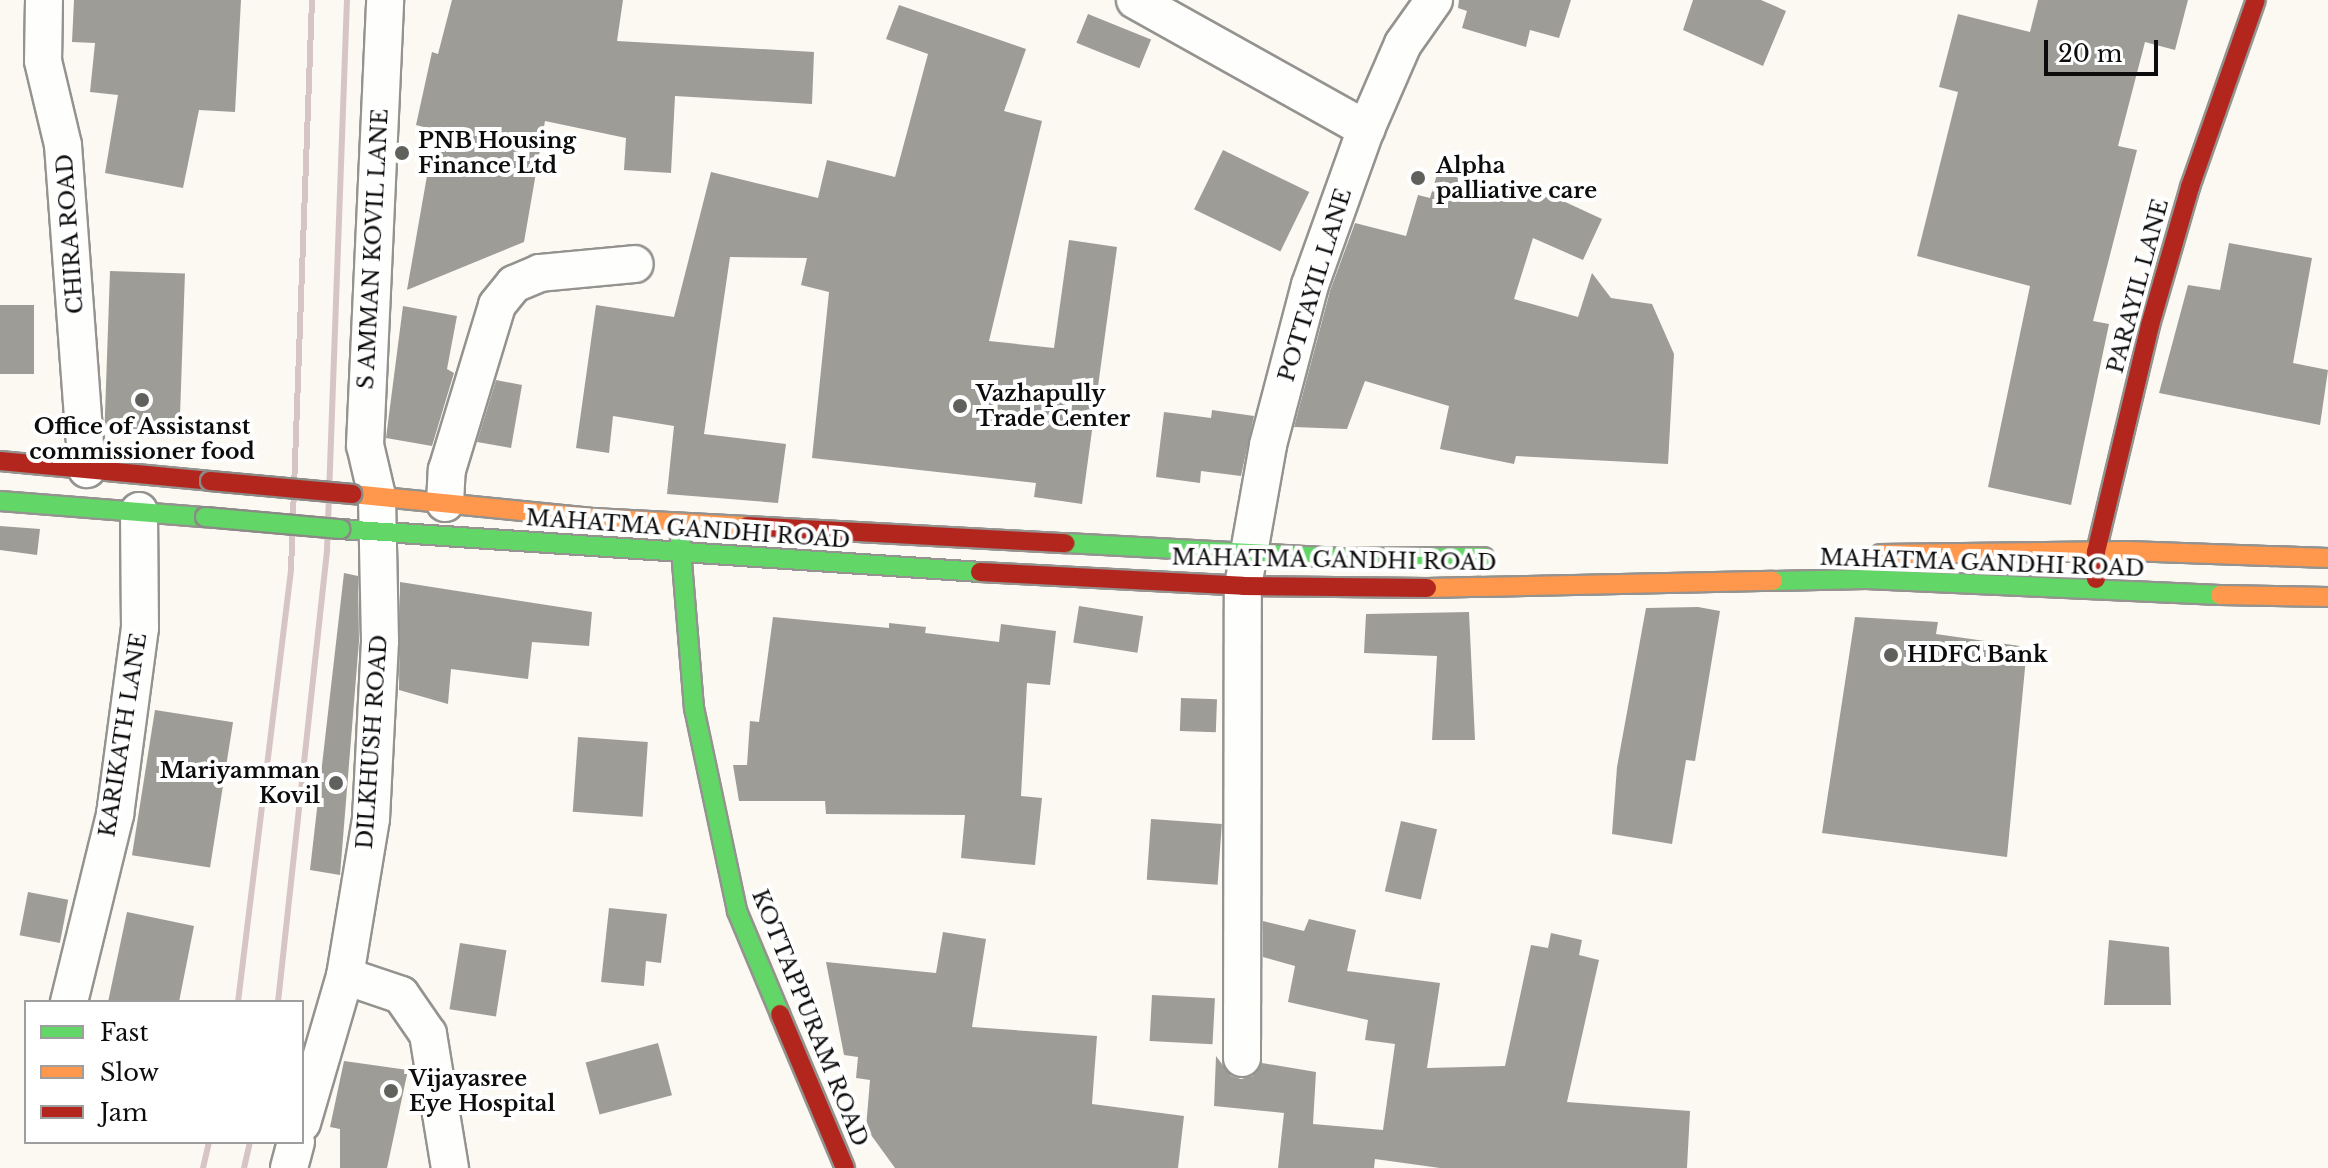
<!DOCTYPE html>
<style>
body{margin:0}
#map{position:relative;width:2328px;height:1168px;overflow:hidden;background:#fbf9f1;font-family:"Libre Baskerville",serif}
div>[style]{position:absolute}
.building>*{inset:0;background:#9e9c97;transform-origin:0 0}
.roads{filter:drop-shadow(2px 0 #949390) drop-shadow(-2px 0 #949390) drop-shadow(0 2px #949390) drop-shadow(0 -2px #949390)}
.street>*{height:36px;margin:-18px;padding:0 18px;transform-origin:18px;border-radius:18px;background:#fefefd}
.fast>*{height:18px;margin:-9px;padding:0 9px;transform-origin:9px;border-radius:9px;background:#63d668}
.slow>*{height:18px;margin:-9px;padding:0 9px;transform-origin:9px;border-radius:9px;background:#ff974d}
.jam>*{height:18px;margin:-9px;padding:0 9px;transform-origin:9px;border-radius:9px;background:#b3261e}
.rail>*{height:6px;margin:-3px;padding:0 3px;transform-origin:3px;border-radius:3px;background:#d7c5c5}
.bridges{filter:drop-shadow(2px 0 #8b8a86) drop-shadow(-2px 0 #8b8a86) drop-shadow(0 2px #8b8a86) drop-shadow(0 -2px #8b8a86)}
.fast-bridge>*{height:18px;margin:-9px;padding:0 9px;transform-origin:9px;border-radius:9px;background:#63d668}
.jam-bridge>*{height:18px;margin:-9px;padding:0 9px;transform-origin:9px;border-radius:9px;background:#b3261e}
.dots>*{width:22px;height:22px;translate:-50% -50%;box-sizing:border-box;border:4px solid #fff;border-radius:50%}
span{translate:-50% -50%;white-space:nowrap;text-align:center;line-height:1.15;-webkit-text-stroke:8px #fff;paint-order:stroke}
.poi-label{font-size:22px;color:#0d0d0d;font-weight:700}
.left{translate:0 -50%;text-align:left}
.right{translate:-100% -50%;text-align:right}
.street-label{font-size:22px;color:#0d0d0d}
.legend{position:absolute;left:24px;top:1000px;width:280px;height:144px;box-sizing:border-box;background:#fff;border:2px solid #9e9e9e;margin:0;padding:10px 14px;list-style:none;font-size:24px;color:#0d0d0d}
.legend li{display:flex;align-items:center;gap:16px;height:40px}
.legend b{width:40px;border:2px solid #9e9e9e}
.scale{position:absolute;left:2044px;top:40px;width:114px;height:36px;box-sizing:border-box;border:4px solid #0d0d0d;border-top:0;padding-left:10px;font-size:24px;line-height:28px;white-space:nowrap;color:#0d0d0d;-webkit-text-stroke:6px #fff;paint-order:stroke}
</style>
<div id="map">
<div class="building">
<div style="clip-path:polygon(74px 0,241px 0,235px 112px,199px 110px,183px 188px,105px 173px,118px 95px,90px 92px,95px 43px,72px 42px)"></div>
<div style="clip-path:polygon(452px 0,623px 0,617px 41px,814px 52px,812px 104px,675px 96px,671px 173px,624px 170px,626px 138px,545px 121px,524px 242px,407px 290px,435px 130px,416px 125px,432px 52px,438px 54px)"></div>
<div style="clip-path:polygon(1459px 0,1571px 0,1559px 38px,1530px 30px,1526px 47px,1462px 28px,1467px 11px,1458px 8px)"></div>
<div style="clip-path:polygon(1693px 0,1761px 0,1786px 11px,1763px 66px,1683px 30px)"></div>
<div style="clip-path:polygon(2038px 0,2188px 0,2175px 50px,2145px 42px,2118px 146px,2137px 150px,2093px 321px,2109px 324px,2071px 505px,1988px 487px,2030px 286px,1917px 256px,1958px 92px,1939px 87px,1958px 14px,2030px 32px)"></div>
<div style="clip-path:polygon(899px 5px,1026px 49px,1004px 111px,1042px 121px,989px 341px,1054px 348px,1069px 240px,1117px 247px,1082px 504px,1034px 497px,1036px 483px,812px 458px,829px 292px,801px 285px,807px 258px,730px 257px,704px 434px,786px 444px,778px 503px,667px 494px,674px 426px,613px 416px,609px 453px,576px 448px,596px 305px,674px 317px,711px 172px,818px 198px,827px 160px,895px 177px,928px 54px,886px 39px)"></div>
<div style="left:1088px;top:14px;width:68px;height:31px;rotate:22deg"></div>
<div style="left:1223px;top:150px;width:96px;height:66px;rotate:26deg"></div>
<div style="clip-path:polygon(1438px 171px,1518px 198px,1524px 183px,1602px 219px,1583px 260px,1533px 238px,1514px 299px,1578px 317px,1592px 273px,1611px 298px,1652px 304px,1674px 354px,1668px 464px,1516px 456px,1514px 464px,1440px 449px,1449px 406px,1365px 381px,1347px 429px,1294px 427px,1330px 291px,1355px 223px,1406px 236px,1418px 195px,1430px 198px)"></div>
<div style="clip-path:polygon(2229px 243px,2312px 258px,2293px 363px,2328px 370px,2320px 425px,2159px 393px,2188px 285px,2220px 290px)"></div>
<div style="left:110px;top:271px;width:75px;height:157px;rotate:2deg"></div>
<div style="left:0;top:305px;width:34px;height:69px"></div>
<div style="clip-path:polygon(403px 306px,457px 316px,447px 369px,454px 373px,432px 446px,386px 438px)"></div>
<div style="clip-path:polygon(496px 380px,522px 385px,511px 448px,477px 442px)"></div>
<div style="clip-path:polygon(1212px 410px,1254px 416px,1241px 476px,1201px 471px,1200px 483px,1156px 477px,1164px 412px,1211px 418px)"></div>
<div style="clip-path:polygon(0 526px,40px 529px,37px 555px,0 550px)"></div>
<div style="clip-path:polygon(344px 573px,358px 576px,359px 641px,340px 875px,310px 870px)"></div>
<div style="clip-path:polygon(400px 582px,592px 612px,589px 646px,532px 642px,528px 679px,451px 669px,448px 704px,399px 690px)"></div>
<div style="left:1079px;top:606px;width:65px;height:37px;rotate:9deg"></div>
<div style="clip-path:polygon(1698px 607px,1720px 611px,1695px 761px,1686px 760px,1672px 844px,1612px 834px,1617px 767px,1646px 608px)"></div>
<div style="clip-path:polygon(1469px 612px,1475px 740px,1432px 740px,1437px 656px,1364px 653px,1366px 614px)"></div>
<div style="clip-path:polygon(773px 617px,889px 628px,889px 623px,926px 627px,925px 633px,999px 642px,1001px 624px,1056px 631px,1050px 685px,1027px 683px,1021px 796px,1042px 798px,1035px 865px,961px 858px,965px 815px,826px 814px,825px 801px,739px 801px,733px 765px,747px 765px,750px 721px,759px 722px)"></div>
<div style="clip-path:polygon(1855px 617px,1938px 622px,1936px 634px,2027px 647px,2007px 857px,1822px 833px)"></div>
<div style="left:1181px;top:698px;width:36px;height:33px;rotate:2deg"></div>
<div style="left:155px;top:710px;width:79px;height:147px;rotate:9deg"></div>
<div style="left:578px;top:737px;width:70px;height:75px;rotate:4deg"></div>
<div style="left:1151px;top:819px;width:71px;height:61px;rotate:4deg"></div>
<div style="left:1401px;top:821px;width:37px;height:72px;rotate:13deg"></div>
<div style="left:28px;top:892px;width:41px;height:44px;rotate:11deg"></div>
<div style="clip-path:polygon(609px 908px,667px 914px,661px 963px,646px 961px,644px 986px,601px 982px)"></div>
<div style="clip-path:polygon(127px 912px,194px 926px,179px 1002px,108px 1002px)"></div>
<div style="clip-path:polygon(1309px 919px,1356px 930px,1347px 971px,1440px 983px,1427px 1068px,1505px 1066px,1531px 945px,1548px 948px,1551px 933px,1582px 940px,1579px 955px,1599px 960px,1567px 1102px,1690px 1111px,1687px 1168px,1440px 1168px,1375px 1159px,1374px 1168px,1278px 1168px,1284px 1113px,1214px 1106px,1216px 1056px,1231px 1076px,1241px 1079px,1253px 1076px,1262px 1063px,1316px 1072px,1313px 1124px,1383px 1130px,1395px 1044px,1365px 1040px,1368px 1020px,1288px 1002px,1295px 966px,1263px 957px,1263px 921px,1304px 931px)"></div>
<div style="clip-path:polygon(943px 932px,986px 939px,972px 1027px,1097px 1036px,1092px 1104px,1184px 1116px,1178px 1168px,895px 1168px,866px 1128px,870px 1080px,856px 1078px,858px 1057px,844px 1055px,826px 962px,936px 973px)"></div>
<div style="clip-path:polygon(2109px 940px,2169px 947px,2171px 1005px,2104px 1005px)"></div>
<div style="left:460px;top:943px;width:47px;height:67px;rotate:9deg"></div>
<div style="left:1152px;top:995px;width:63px;height:46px;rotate:3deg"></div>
<div style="left:658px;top:1043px;width:54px;height:75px;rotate:75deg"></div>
<div style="clip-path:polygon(344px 1061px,408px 1070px,387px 1168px,340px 1168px,340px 1129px,330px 1127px)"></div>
</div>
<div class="roads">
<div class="street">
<div style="left:44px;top:0;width:61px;rotate:90.9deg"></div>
<div style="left:43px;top:61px;width:86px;rotate:76.6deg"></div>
<div style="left:63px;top:145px;width:325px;rotate:85.8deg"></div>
<div style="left:1135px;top:0;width:265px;rotate:29.2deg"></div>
<div style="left:445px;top:503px;width:33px;rotate:-87deg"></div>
<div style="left:447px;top:470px;width:172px;rotate:-73.1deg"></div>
<div style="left:497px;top:305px;width:27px;rotate:-51deg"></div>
<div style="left:514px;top:284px;width:28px;rotate:-23deg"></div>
<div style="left:540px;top:273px;width:95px;rotate:-5.4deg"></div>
<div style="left:345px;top:976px;width:59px;rotate:18.7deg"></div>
<div style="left:401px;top:995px;width:47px;rotate:55.3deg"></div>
<div style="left:428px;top:1034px;width:136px;rotate:80.7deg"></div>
<div style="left:69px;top:1002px;width:193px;rotate:-76.2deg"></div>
<div style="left:115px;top:815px;width:189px;rotate:-82.4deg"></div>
<div style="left:140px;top:628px;width:117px;rotate:-90.5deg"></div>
<div style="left:1242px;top:1058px;width:472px;rotate:-89.9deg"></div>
<div style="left:1243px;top:586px;width:143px;rotate:-79.9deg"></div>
<div style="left:1268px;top:445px;width:165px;rotate:-75.3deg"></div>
<div style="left:1310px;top:285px;width:166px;rotate:-70.3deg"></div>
<div style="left:1366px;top:129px;width:93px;rotate:-66.5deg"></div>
<div style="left:1403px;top:44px;width:54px;rotate:-54.8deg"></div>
<div style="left:302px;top:1123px;width:153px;rotate:-73.7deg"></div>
<div style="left:345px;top:976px;width:159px;rotate:-80.6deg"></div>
<div style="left:371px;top:819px;width:178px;rotate:-87.1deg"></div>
<div style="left:380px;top:641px;width:145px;rotate:-91.2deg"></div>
<div style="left:377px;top:496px;width:52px;rotate:-103.2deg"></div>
<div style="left:365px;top:445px;width:445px;rotate:-87.4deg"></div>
<div style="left:289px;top:1168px;width:27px;rotate:-75deg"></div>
</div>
<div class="fast">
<div style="left:0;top:501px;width:206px;rotate:4.5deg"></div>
<div style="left:679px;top:526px;width:183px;rotate:85.3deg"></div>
<div style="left:694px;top:708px;width:208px;rotate:78deg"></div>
<div style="left:737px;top:911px;width:112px;rotate:67.3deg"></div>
<div style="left:340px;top:529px;width:641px;rotate:3.84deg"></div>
<div style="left:1066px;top:543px;width:276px;rotate:3.1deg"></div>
<div style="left:1342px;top:558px;width:142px;rotate:-0.4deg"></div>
<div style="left:1773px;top:581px;width:93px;rotate:-1.2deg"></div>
<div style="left:1866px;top:579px;width:354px;rotate:2.6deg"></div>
</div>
<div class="slow">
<div style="left:352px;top:494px;width:242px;rotate:5.7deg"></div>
<div style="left:593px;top:518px;width:154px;rotate:3deg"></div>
<div style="left:1880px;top:554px;width:247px;rotate:-0.7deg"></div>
<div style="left:2127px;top:551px;width:201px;rotate:2deg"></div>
<div style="left:1427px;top:588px;width:346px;rotate:-1.2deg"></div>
<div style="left:2220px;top:595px;width:108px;rotate:1.1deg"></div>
</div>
<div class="jam">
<div style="left:0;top:461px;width:211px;rotate:5.4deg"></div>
<div style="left:747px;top:526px;width:319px;rotate:3.1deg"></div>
<div style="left:980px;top:572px;width:263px;rotate:3deg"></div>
<div style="left:1243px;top:586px;width:184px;rotate:0.6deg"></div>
<div style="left:2096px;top:579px;width:27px;rotate:-90deg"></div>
<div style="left:2096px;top:552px;width:233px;rotate:-76.6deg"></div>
<div style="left:2150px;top:325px;width:144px;rotate:-73.8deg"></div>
<div style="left:2190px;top:187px;width:198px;rotate:-70.6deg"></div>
<div style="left:780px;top:1014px;width:167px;rotate:67.1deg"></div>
</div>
</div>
<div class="rail">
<div style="left:238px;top:1002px;width:435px;rotate:-83deg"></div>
<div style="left:291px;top:570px;width:570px;rotate:-87.89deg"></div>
<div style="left:278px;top:1002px;width:455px;rotate:-83.8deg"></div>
<div style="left:327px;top:550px;width:550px;rotate:-87.92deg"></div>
<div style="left:203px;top:1168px;width:27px;rotate:-77deg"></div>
<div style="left:244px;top:1168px;width:27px;rotate:-77deg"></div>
</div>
<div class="bridges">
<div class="fast-bridge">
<div style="left:205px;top:517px;width:136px;rotate:5.1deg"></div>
</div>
<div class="jam-bridge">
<div style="left:210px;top:481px;width:143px;rotate:5.2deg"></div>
</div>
</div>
<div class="dots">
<div style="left:402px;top:153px;background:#60605d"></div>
<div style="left:1418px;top:178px;background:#60605d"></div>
<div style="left:142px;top:400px;background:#60605d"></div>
<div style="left:960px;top:406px;background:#60605d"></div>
<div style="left:1891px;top:655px;background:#60605d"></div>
<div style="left:336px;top:783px;background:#60605d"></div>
<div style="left:391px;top:1091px;background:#60605d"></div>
</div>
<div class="poi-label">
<span class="left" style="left:418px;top:153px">PNB Housing<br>Finance Ltd</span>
<span class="left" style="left:1436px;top:178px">Alpha<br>palliative care</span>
<span class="left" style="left:976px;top:406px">Vazhapully<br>Trade Center</span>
<span style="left:142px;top:439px">Office of Assistanst<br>commissioner food</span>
<span class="left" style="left:1907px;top:655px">HDFC Bank</span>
<span class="right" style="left:320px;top:783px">Mariyamman<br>Kovil</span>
<span class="left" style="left:409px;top:1091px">Vijayasree<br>Eye Hospital</span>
</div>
<div class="street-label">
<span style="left:70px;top:234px;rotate:-94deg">CHIRA ROAD</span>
<span style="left:373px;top:249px;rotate:-87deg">S AMMAN KOVIL LANE</span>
<span style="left:1315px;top:285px;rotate:-73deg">POTTAYIL LANE</span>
<span style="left:2138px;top:286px;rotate:-75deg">PARAYIL LANE</span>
<span style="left:688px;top:529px;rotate:4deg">MAHATMA GANDHI ROAD</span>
<span style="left:1334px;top:560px;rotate:1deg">MAHATMA GANDHI ROAD</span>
<span style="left:1982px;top:563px;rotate:2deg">MAHATMA GANDHI ROAD</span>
<span style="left:123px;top:735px;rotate:-81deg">KARIKATH LANE</span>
<span style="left:372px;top:742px;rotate:-86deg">DILKHUSH ROAD</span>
<span style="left:810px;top:1018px;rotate:68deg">KOTTAPPURAM ROAD</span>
</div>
<ul class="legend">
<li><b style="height:10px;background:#63d668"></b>Fast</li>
<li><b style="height:10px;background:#ff974d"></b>Slow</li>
<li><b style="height:10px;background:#b3261e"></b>Jam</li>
</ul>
<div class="scale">20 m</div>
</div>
